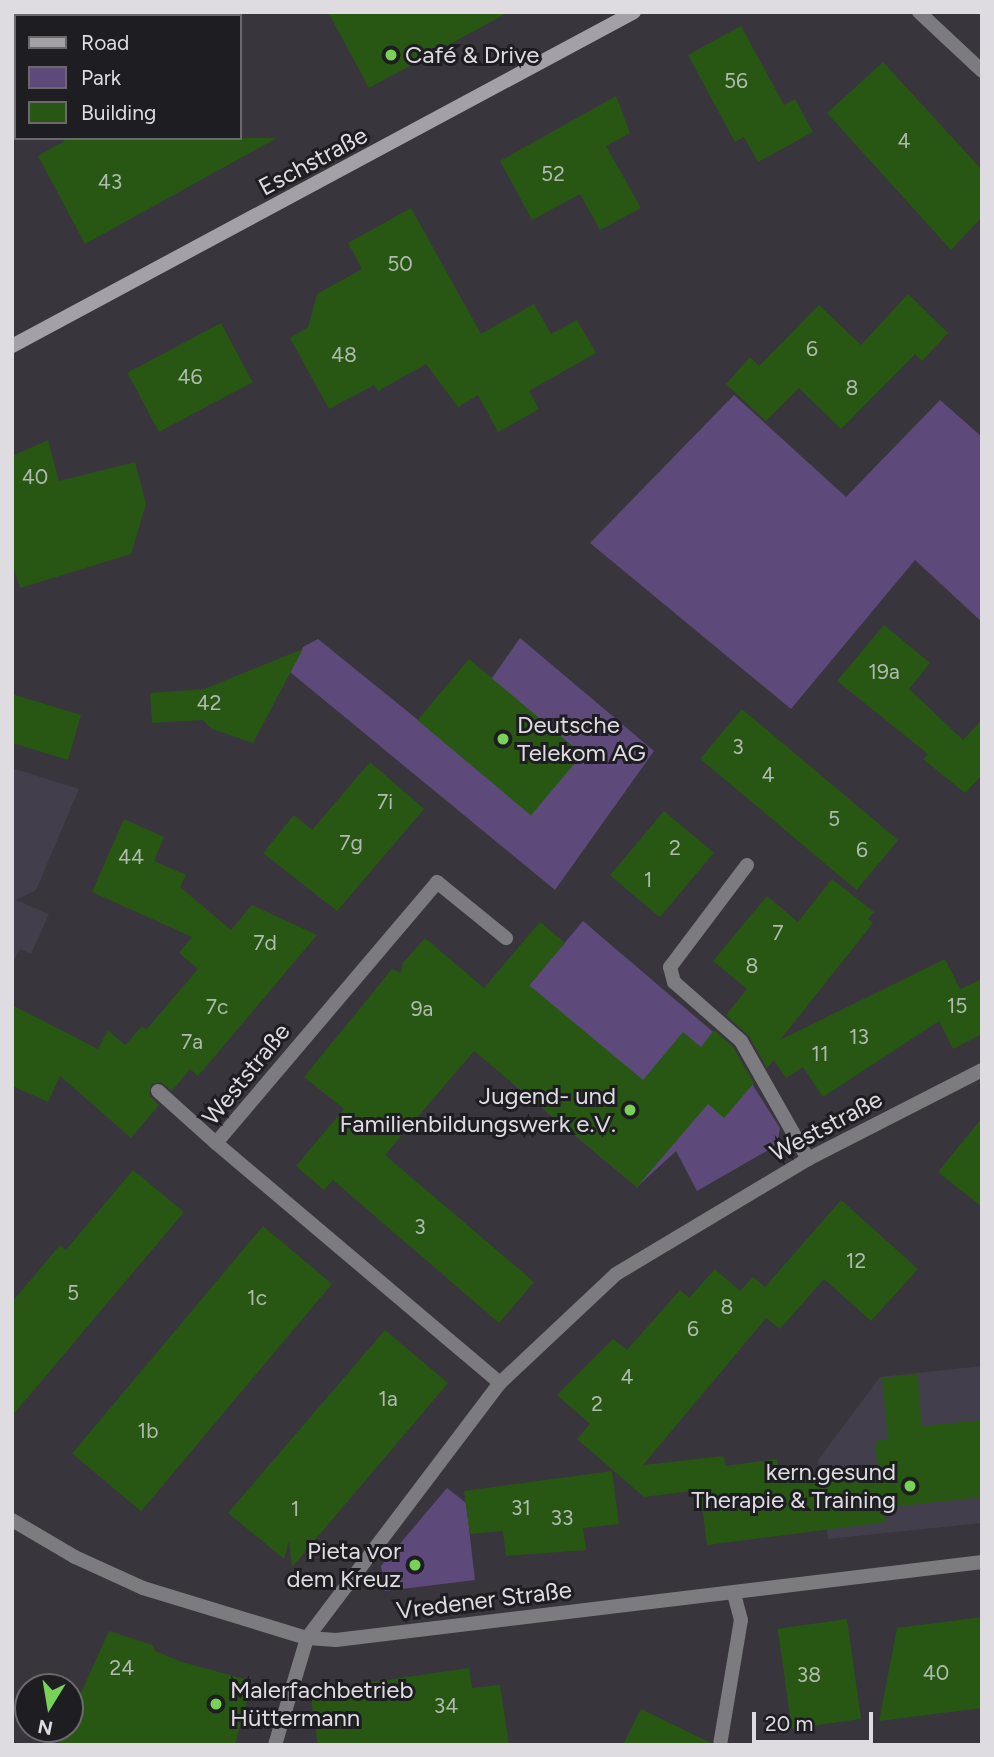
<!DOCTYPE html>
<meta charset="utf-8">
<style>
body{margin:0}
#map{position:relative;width:994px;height:1757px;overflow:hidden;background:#38353c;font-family:Figtree,sans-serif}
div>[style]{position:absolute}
.built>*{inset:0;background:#433e4b}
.green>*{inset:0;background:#5e4a7a}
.building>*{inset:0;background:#285714;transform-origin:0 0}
.minor>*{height:14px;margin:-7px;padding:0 7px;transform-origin:7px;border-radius:7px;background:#7c7b7f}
.secondary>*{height:14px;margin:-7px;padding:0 7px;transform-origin:7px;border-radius:7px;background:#a3a1a7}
.dots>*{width:19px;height:19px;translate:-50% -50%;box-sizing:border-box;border:4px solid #1e1d21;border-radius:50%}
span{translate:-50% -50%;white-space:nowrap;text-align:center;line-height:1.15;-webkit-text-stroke:6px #1e1d21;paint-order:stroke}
.number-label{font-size:21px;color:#b0bbae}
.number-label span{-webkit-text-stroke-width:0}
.poi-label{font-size:24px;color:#dedce1}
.left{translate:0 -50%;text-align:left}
.right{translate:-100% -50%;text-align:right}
.street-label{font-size:24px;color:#dedce1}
.frame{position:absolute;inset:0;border:14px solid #dedce1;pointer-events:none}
.legend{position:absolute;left:14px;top:14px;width:228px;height:126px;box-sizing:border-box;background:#1e1d21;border:2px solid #6b696e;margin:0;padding:9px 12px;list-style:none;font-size:21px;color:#dedce1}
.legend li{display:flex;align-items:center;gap:14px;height:35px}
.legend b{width:35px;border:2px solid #6b696e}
.north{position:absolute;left:14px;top:1673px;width:70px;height:70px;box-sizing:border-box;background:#1e1d21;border:2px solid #6b696e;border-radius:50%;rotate:191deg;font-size:19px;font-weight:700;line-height:28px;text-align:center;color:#dedce1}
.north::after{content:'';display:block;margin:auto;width:24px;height:32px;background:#79d157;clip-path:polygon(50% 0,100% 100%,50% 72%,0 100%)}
.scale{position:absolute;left:752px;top:1712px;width:121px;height:32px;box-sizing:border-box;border:4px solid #dedce1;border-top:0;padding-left:9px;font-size:21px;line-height:24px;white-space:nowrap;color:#dedce1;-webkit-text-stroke:5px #1e1d21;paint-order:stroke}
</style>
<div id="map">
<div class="built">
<div style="clip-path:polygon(12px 768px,79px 789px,36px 890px,16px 900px,49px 914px,31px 954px,20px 949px,12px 965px)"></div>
<div style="clip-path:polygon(982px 1366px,982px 1523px,828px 1539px,818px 1460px,880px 1377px)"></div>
</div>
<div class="green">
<div style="clip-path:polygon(734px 395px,846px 497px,940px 400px,982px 437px,982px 622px,915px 560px,791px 709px,590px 543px)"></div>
<div style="clip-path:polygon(520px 638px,654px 751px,555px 890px,290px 672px,303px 647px,318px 639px,533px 813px,492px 678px)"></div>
<div style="clip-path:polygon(583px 921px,726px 1043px,780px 1128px,777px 1145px,697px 1191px,676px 1151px,637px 1187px,511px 1082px,525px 1064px,522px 994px)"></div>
<div style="clip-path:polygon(447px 1488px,466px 1503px,475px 1580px,385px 1591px,381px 1566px)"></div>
</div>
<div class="building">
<div style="clip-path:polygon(328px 12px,509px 12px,369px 88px)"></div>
<div style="clip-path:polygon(741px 26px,784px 105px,795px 99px,813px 132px,758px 162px,744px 137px,735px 142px,688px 55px)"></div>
<div style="clip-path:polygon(883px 62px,982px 170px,982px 217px,951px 250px,827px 113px)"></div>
<div style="clip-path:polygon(616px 96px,630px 133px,606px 146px,641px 208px,600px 230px,580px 194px,532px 220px,500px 161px)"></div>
<div style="clip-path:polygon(69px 138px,277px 138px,85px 244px,38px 156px)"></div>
<div style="clip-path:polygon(411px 208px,481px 334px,534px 304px,551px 334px,577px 320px,596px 353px,529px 391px,539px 409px,498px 432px,478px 395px,458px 407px,426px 364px,378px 391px,374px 385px,329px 409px,290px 338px,308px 327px,317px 294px,362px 269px,348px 243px)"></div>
<div style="clip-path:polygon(908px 294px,948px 333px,922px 361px,915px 354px,841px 429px,799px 388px,766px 421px,726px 384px,750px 357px,759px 366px,819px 305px,861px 345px)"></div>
<div style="left:221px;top:323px;width:67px;height:106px;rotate:62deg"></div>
<div style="clip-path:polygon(48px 440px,59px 481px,135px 462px,146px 504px,131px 554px,20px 588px,12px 563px,12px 456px)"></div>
<div style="clip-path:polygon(884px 625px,930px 663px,909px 689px,963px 740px,982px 720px,982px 775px,965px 793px,923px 759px,928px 754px,837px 681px)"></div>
<div style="clip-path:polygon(303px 649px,253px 743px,212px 729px,203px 720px,152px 723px,150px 693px,204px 689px)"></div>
<div style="left:469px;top:659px;width:148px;height:80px;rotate:40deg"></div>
<div style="clip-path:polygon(12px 694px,81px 715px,68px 760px,12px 743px)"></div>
<div style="left:742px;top:709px;width:204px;height:65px;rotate:40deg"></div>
<div style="clip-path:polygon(370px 762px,424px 809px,337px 911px,263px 853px,294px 815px,312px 830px)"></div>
<div style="left:664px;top:811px;width:65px;height:84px;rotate:40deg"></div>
<div style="clip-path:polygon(124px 819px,164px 837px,154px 861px,186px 875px,180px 887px,231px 930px,252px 905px,317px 935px,198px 1076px,190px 1069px,172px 1091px,161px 1082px,151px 1084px,149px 1095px,159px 1105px,131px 1138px,60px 1076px,48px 1102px,12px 1086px,12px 1005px,98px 1049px,108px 1030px,125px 1045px,142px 1026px,146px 1030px,198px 969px,179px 953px,192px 937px,92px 892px)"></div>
<div style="clip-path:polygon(832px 879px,874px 912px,868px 919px,873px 923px,780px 1040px,945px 959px,960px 989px,982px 979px,982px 1034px,953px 1049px,939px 1021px,823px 1097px,803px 1067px,786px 1078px,774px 1060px,767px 1068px,749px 1036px,726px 1015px,747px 989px,713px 961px,767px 896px,798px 922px)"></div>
<div style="clip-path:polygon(540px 922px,565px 943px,529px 985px,643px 1080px,683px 1032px,701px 1047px,714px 1030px,733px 1047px,754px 1083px,724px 1118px,708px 1104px,637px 1187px,474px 1051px,385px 1155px,534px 1282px,499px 1323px,333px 1180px,324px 1190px,296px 1166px,344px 1109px,304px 1077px,392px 969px,401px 973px,403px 963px,425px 938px,484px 988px)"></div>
<div style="clip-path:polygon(982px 1118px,982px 1207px,938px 1172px)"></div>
<div style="clip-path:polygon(133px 1170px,184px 1212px,12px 1416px,12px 1302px,60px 1245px,66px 1250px)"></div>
<div style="clip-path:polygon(841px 1200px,918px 1269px,871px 1321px,824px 1279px,780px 1329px,766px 1318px,643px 1465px,724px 1456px,725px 1466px,777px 1459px,779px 1477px,878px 1473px,875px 1441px,888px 1439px,882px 1378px,917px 1374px,922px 1426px,982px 1420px,982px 1497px,884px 1508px,886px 1522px,707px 1545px,700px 1490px,644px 1497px,577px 1439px,590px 1424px,557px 1395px,613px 1339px,627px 1350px,680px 1290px,689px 1298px,715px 1269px,740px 1291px,753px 1277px,765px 1287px)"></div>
<div style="left:263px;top:1226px;width:90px;height:297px;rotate:40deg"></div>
<div style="clip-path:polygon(385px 1330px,448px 1383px,292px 1567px,289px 1541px,284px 1559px,228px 1513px)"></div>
<div style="clip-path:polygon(612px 1471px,619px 1524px,583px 1528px,586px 1550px,506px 1556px,503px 1531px,470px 1534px,464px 1491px)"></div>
<div style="clip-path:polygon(982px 1617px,982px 1708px,879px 1721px,897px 1628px)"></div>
<div style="left:847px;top:1619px;width:101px;height:70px;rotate:82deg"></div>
<div style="clip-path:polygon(109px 1631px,152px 1645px,155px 1651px,182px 1662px,252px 1681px,235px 1745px,58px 1745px,65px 1729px,70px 1729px,70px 1717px)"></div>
<div style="clip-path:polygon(469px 1668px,472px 1688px,500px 1685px,509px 1745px,318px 1745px,310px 1691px)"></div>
<div style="clip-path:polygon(641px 1709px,711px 1743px,711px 1745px,623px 1745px)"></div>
</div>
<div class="minor">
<div style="left:919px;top:12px;width:86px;rotate:43.1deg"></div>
<div style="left:747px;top:865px;width:128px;rotate:127deg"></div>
<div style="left:670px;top:967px;width:16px;rotate:75deg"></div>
<div style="left:674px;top:982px;width:89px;rotate:41.4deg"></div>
<div style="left:741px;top:1041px;width:136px;rotate:60.4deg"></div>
<div style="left:158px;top:1091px;width:78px;rotate:41.9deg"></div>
<div style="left:500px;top:1383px;width:372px;rotate:-139.8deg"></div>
<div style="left:216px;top:1143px;width:342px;rotate:-49.7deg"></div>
<div style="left:437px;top:882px;width:89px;rotate:39.1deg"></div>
<div style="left:12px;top:1520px;width:73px;rotate:30.4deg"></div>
<div style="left:75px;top:1557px;width:75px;rotate:24.5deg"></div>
<div style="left:143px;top:1588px;width:171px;rotate:17deg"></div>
<div style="left:307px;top:1638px;width:29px;rotate:4deg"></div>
<div style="left:336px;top:1640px;width:651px;rotate:-6.88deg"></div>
<div style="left:275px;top:1745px;width:112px;rotate:-73.3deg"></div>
<div style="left:307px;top:1638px;width:320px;rotate:-52.9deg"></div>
<div style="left:500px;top:1383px;width:159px;rotate:-43.2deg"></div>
<div style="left:616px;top:1274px;width:224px;rotate:-30.9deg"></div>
<div style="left:808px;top:1159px;width:195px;rotate:-27.1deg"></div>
<div style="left:720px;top:1745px;width:127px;rotate:-80.5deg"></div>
<div style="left:741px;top:1620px;width:28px;rotate:-105deg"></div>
</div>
<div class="secondary">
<div style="left:12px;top:346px;width:706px;rotate:-28.23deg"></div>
</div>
<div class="dots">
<div style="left:391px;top:55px;background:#79d157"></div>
<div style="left:503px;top:739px;background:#79d157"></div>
<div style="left:630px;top:1110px;background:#79d157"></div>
<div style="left:910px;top:1486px;background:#79d157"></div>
<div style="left:415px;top:1565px;background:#79d157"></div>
<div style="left:216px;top:1704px;background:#79d157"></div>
</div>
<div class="number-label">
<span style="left:736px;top:81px">56</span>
<span style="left:904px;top:141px">4</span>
<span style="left:553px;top:174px">52</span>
<span style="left:110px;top:182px">43</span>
<span style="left:400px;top:264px">50</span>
<span style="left:812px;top:349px">6</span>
<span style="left:344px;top:355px">48</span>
<span style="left:190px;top:377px">46</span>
<span style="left:852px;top:388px">8</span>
<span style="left:35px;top:477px">40</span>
<span style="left:884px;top:672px">19a</span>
<span style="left:209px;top:703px">42</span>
<span style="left:738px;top:747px">3</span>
<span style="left:768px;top:775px">4</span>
<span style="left:385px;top:802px">7i</span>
<span style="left:834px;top:819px">5</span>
<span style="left:351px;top:843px">7g</span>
<span style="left:675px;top:848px">2</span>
<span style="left:862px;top:850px">6</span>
<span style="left:131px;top:857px">44</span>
<span style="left:648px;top:880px">1</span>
<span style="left:778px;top:933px">7</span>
<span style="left:265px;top:943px">7d</span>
<span style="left:752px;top:966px">8</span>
<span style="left:957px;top:1006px">15</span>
<span style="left:217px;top:1007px">7c</span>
<span style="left:422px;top:1009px">9a</span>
<span style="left:859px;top:1037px">13</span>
<span style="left:192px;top:1042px">7a</span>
<span style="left:820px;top:1054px">11</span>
<span style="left:420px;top:1227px">3</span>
<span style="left:856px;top:1261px">12</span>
<span style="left:73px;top:1293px">5</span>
<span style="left:257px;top:1298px">1c</span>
<span style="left:727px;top:1307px">8</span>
<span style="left:693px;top:1329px">6</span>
<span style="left:627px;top:1377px">4</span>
<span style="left:388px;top:1399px">1a</span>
<span style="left:597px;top:1404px">2</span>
<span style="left:148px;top:1431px">1b</span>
<span style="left:521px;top:1508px">31</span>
<span style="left:295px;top:1509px">1</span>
<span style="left:562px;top:1518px">33</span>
<span style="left:122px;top:1668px">24</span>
<span style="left:936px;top:1673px">40</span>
<span style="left:809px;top:1675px">38</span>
<span style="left:446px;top:1706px">34</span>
</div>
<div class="poi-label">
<span class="left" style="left:405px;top:55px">Café &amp; Drive</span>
<span class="left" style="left:517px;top:739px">Deutsche<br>Telekom AG</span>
<span class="right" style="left:616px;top:1110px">Jugend- und<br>Familienbildungswerk e.V.</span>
<span class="right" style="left:896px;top:1486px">kern.gesund<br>Therapie &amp; Training</span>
<span class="right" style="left:401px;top:1565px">Pieta vor<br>dem Kreuz</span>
<span class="left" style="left:230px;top:1704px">Malerfachbetrieb<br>Hüttermann</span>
</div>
<div class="street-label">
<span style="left:313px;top:161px;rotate:-28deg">Eschstraße</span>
<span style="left:246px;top:1074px;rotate:-51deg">Weststraße</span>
<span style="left:826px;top:1126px;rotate:-28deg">Weststraße</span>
<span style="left:484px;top:1600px;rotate:-7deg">Vredener Straße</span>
</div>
<div class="frame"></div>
<ul class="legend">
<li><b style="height:9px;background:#a3a1a7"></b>Road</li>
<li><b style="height:19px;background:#5e4a7a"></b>Park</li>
<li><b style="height:19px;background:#285714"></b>Building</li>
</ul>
<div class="north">N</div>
<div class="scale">20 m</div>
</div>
